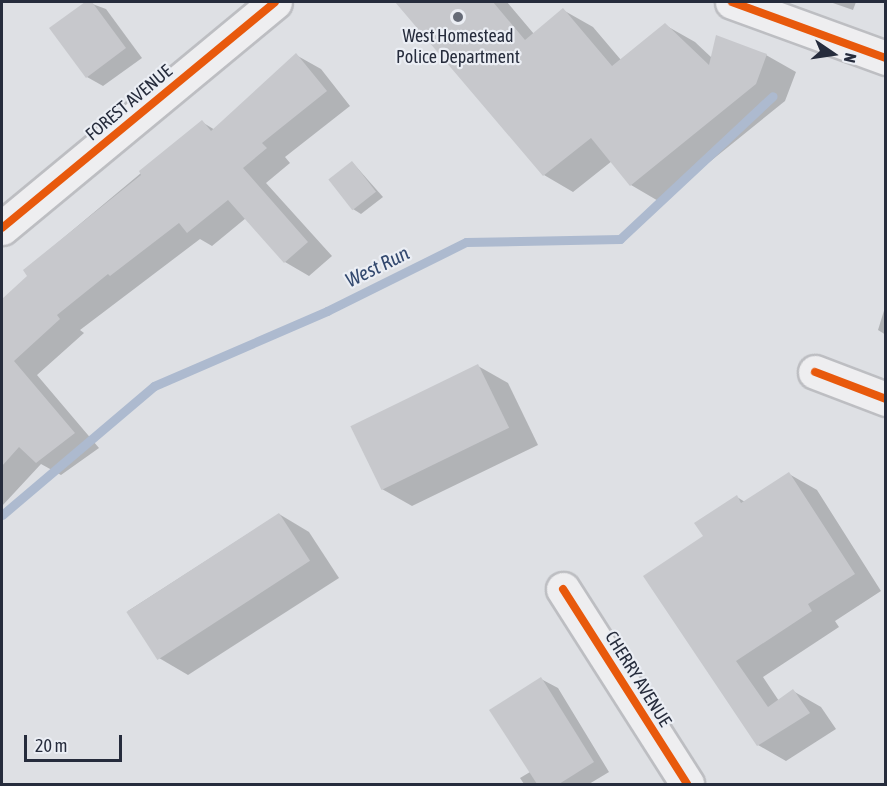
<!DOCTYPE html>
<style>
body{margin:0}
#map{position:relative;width:887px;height:786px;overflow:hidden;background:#dee0e4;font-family:"Asap Condensed",sans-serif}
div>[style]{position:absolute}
.shadow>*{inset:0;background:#0003}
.stream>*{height:9px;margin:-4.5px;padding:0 4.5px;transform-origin:4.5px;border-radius:4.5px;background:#adbacf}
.building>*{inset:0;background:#c7c8cc;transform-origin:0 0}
.roads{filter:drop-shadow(2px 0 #bdbec2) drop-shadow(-2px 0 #bdbec2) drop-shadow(0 2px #bdbec2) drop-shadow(0 -2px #bdbec2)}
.minor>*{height:33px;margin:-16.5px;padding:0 16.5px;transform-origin:16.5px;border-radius:16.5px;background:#eeeef0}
.tertiary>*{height:33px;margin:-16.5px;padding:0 16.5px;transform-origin:16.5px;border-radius:16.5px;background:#eeeef0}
.cycleway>*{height:8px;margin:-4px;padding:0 4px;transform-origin:4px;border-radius:4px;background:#e8590c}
.dots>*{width:16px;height:16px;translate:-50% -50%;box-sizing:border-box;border:3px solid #ebeef4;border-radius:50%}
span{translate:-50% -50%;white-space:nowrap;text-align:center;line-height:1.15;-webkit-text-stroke:4.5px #ebeef4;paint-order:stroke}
.poi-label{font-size:18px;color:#262c3c}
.street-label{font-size:18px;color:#262c3c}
.water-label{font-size:20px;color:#32486e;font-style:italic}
.frame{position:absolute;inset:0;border:3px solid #262c3c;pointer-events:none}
.north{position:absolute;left:803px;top:24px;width:60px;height:60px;-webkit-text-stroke:4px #ebeef4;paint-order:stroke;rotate:103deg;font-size:16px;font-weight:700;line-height:24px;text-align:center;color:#262c3c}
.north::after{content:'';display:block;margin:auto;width:21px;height:27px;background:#262c3c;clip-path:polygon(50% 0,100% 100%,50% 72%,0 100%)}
.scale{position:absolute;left:24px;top:735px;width:98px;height:27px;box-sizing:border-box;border:3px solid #262c3c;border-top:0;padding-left:8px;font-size:18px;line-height:21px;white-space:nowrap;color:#262c3c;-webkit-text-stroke:4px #ebeef4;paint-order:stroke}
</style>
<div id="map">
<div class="shadow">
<div style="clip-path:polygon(87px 2px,106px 9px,142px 58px,103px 86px,87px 77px,51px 29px)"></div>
<div style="clip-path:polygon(397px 2px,507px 2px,534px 34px,563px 10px,593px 27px,621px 60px,665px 25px,695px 42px,712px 58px,766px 55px,796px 72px,785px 101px,660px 202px,631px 185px,612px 161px,573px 192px,544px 175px)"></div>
<div style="clip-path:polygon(830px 2px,856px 2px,853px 10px)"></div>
<div style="clip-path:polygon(296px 55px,321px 69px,350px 106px,285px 157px,290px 163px,266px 183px,332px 256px,309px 276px,285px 262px,246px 218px,212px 246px,200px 239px,80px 330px,84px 333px,37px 375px,99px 448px,61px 475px,41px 464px,2px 506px,2px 301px,30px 276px,25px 270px,202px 122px,215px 130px)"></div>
<div style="clip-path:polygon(353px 163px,383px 197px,361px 214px,353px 209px)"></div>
<div style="clip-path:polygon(886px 304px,886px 335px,878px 330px)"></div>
<div style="clip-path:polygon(478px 366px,508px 383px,538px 445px,412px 506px,382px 489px)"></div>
<div style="clip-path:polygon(789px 474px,817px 490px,881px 591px,835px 621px,839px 627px,763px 677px,779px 701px,793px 691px,821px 707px,836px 729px,786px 761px,758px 745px,645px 576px,705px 537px,737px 497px,745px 502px)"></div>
<div style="clip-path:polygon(279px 514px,309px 532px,339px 578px,188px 675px,159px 658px,128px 611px)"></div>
<div style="clip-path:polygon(541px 679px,558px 688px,609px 772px,589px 784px,524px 784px,520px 778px,530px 772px)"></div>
</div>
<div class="stream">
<div style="left:2px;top:515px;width:199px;rotate:-40.3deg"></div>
<div style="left:154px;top:386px;width:189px;rotate:-23.4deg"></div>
<div style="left:327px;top:311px;width:155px;rotate:-26.4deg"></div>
<div style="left:466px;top:242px;width:154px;rotate:-1.1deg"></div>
<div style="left:620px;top:239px;width:209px;rotate:-43.1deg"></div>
</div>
<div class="building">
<div style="clip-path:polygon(85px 2px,92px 2px,126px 48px,86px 78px,49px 28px)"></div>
<div style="clip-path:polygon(395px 2px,493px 2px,525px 40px,563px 8px,612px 66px,665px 23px,709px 65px,716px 35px,767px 54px,756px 84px,630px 186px,591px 138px,543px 176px)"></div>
<div style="clip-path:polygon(296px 53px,327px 91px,262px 143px,267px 148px,243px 168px,308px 242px,284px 263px,228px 200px,187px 233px,179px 223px,110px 276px,108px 274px,57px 315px,60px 319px,14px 361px,75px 433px,36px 463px,19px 447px,2px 466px,2px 299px,27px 276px,23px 270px,141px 175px,139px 171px,202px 120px,211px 131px)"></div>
<div style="left:352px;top:161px;width:39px;height:30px;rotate:52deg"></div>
<div style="left:478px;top:364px;width:71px;height:142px;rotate:64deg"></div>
<div style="clip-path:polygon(789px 472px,855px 574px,808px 604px,812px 611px,736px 661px,768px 707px,793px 689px,810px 713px,757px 746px,643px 576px,703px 536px,694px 523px,737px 495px,741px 503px)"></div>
<div style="left:279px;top:513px;width:57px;height:182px;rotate:57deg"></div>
<div style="clip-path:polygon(541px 677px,594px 762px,559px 784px,537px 784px,489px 710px)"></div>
</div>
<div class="roads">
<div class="minor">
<div style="left:815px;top:372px;width:76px;rotate:20.8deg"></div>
<div style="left:563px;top:589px;width:231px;rotate:57.5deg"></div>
</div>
<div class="tertiary">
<div style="left:732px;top:2px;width:164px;rotate:20deg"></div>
<div style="left:2px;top:228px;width:354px;rotate:-39.6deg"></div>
</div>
</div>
<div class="cycleway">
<div style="left:732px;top:2px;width:164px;rotate:20deg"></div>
<div style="left:2px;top:228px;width:354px;rotate:-39.6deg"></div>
<div style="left:815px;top:372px;width:76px;rotate:20.8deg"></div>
<div style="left:563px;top:589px;width:231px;rotate:57.5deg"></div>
</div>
<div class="dots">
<div style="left:458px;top:17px;background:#666b77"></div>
</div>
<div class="poi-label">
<span style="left:458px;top:47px">West Homestead<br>Police Department</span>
</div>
<div class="street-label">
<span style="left:129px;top:103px;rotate:-40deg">FOREST AVENUE</span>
<span style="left:638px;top:679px;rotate:58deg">CHERRY AVENUE</span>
</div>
<div class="water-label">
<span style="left:377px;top:266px;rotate:-26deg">West Run</span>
</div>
<div class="frame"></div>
<div class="north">N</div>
<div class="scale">20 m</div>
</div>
